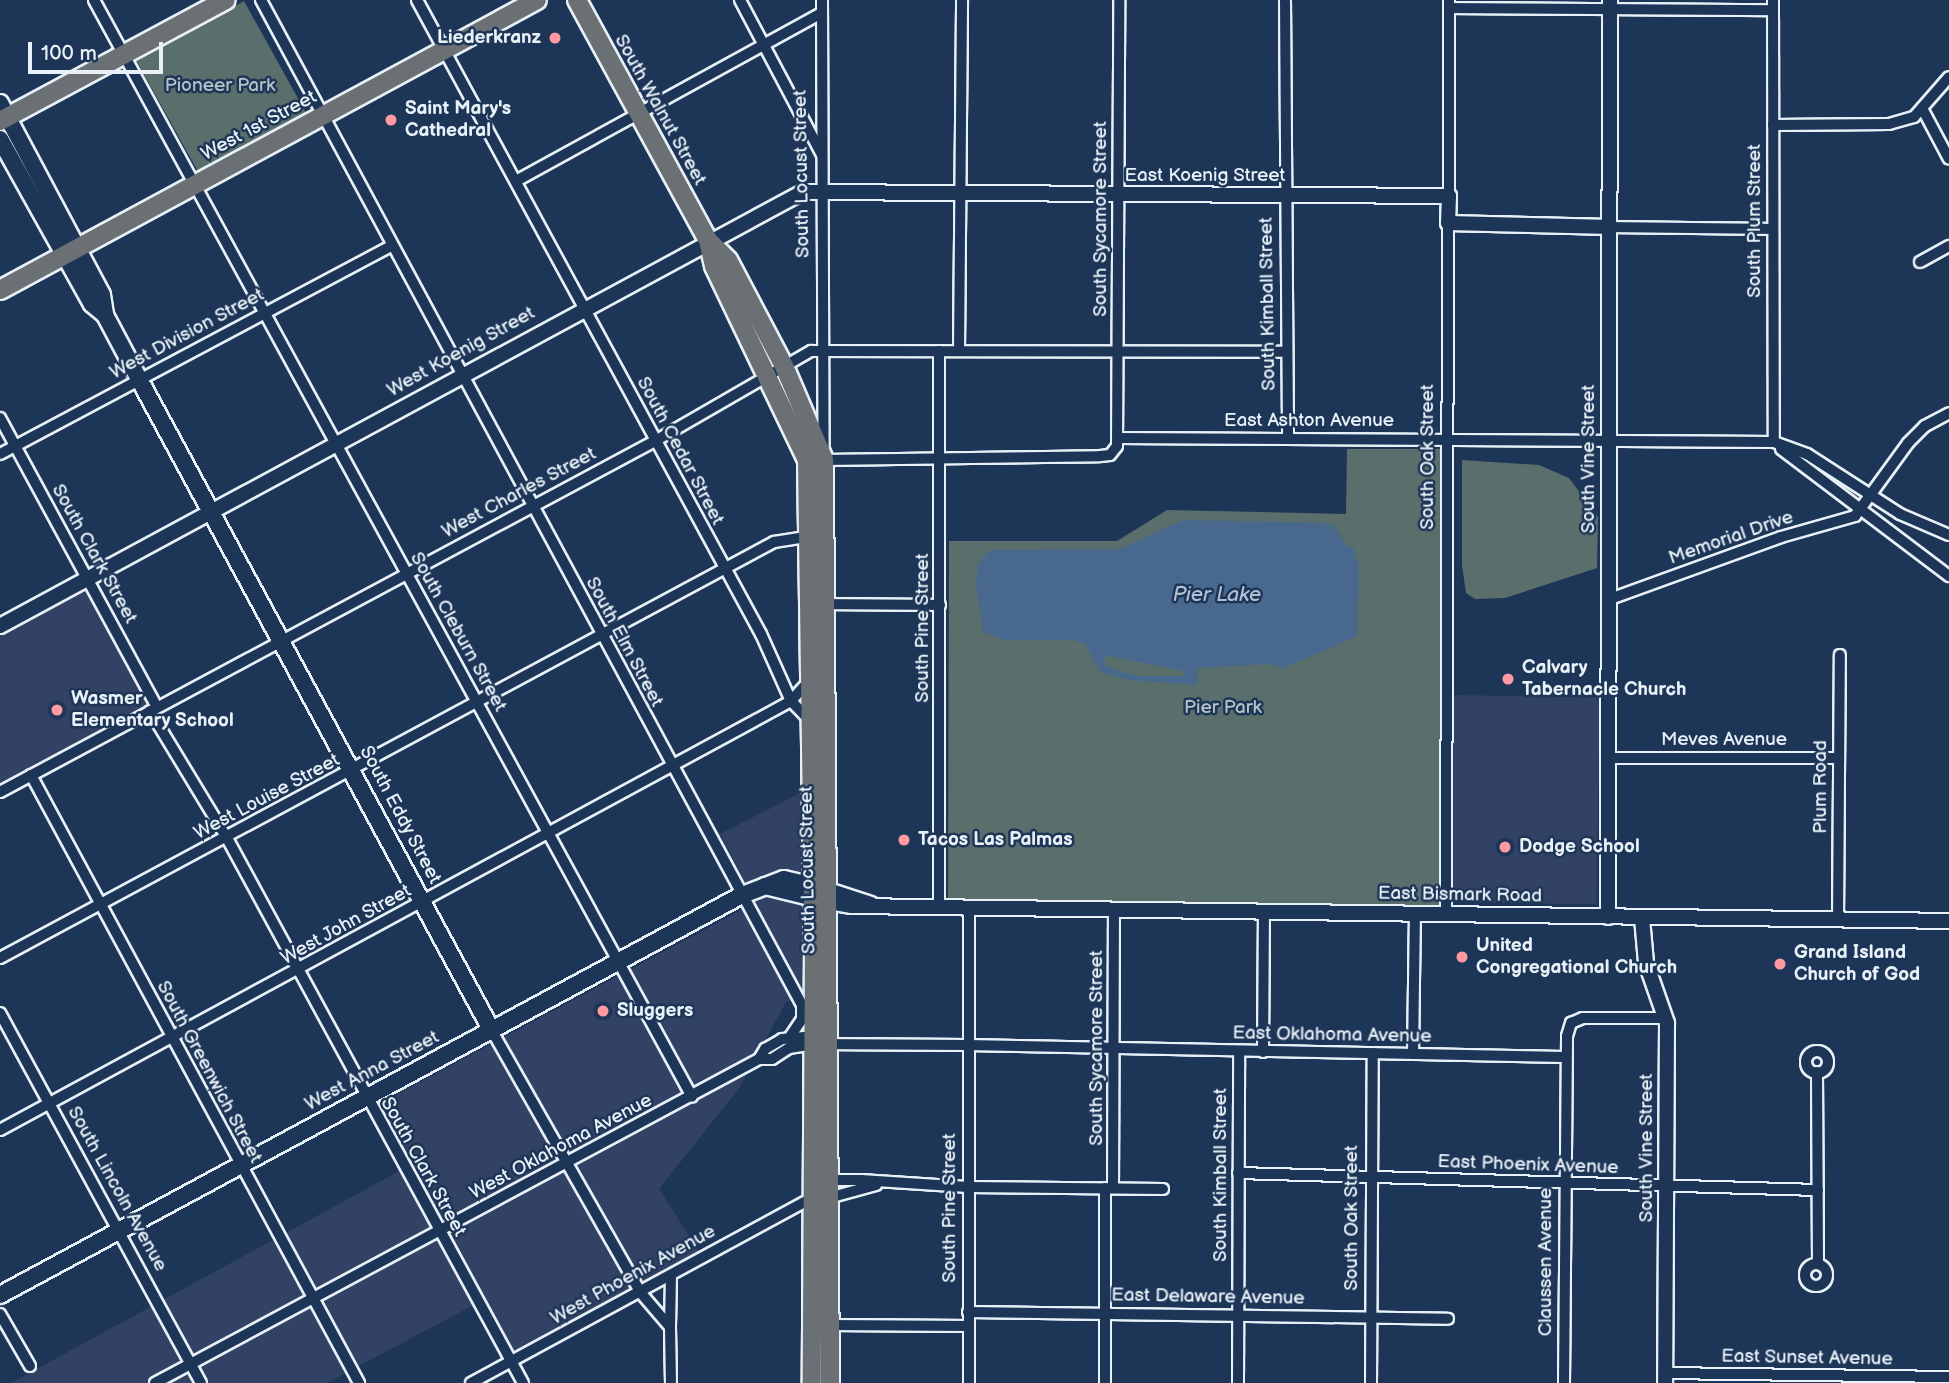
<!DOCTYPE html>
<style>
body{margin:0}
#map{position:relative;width:1949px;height:1383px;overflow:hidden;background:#1d3557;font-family:"Balsamiq Sans",sans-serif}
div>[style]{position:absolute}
.built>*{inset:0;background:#324264;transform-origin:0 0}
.green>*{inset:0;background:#5a6f6b;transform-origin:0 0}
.water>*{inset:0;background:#48688e}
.roads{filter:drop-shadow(2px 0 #e8f1f8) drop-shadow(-2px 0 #e8f1f8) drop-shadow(0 2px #e8f1f8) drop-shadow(0 -2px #e8f1f8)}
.minor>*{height:10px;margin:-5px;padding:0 5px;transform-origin:5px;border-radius:5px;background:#1d3557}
.minor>.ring{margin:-5px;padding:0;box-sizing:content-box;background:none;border:10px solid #1d3557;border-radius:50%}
.tertiary>*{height:14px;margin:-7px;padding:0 7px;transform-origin:7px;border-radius:7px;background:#1d3557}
.secondary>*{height:16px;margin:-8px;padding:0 8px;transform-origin:8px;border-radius:8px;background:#1d3557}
.primary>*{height:18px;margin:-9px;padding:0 9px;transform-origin:9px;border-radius:9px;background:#6a7074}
.trunk>*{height:18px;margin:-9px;padding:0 9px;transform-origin:9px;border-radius:9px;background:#6a7074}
.dots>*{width:19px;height:19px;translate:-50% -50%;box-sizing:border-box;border:4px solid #1d3557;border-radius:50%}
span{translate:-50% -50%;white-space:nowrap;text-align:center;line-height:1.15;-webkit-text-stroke:5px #1d3557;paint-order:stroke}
.poi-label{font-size:19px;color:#e8f1f8;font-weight:700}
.right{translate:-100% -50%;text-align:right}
.left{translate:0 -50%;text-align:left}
.park-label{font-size:19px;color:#b6c4c7}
.street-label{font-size:19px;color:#e8f1f8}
.water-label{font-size:21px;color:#b0c1d3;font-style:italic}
.scale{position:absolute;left:28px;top:42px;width:135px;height:32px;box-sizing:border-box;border:4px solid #e8f1f8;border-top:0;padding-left:9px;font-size:21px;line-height:24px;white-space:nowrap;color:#e8f1f8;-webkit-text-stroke:5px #1d3557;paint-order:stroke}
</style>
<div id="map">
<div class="built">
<div style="clip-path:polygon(83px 586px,149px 705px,0 785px,0 632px)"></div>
<div style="left:1453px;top:695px;width:147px;height:207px;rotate:1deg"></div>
<div style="clip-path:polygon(820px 783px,823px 992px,786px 1002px,740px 1087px,659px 1189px,701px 1254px,513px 1353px,483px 1300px,327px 1383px,11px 1383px,412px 1164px,381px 1103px,756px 902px,720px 834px)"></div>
</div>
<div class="green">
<div style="left:244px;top:1px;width:128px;height:123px;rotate:61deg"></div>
<div style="clip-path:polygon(1347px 449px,1442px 449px,1439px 907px,948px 901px,949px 541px,1117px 541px,1167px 510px,1346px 514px)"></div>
<div style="clip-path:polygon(1462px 460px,1539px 465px,1569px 478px,1598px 517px,1597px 568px,1505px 598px,1475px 599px,1466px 593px,1462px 565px)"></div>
</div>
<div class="water">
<div style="clip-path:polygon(evenodd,1183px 520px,1326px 523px,1335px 527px,1347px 546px,1353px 547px,1359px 566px,1357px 636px,1282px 669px,1271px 664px,1198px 668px,1197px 685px,1129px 680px,1100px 672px,1085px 644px,1072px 640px,1004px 640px,983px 632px,976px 584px,978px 564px,990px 550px,1119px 549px,1183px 520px,1109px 656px,1183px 671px,1185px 676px,1137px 676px,1105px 666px,1104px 658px,1109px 656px)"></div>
</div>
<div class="roads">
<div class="minor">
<div style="left:94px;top:0;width:1249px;rotate:61.4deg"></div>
<div style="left:261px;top:0;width:1141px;rotate:61.71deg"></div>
<div style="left:802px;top:1005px;width:14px;rotate:90deg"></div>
<div style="left:802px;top:1019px;width:23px;rotate:124deg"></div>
<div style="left:417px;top:0;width:721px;rotate:61.52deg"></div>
<div style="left:761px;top:634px;width:73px;rotate:65.9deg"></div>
<div style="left:791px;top:701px;width:28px;rotate:46deg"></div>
<div style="left:740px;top:0;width:175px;rotate:62.1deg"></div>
<div style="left:822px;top:0;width:460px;rotate:89.8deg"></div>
<div style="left:824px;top:460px;width:276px;rotate:-0.8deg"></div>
<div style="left:1100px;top:456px;width:10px;rotate:-6deg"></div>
<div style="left:1110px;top:455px;width:11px;rotate:-52deg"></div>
<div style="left:1117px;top:446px;width:446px;rotate:-89.7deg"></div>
<div style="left:1285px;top:0;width:439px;rotate:89.6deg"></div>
<div style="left:1773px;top:0;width:442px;rotate:89.9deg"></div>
<div style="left:1449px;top:8px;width:324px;rotate:0.4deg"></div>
<div style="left:1923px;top:110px;width:55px;rotate:62deg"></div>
<div style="left:1773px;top:125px;width:116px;rotate:-0.5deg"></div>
<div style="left:1889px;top:124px;width:26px;rotate:-16deg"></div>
<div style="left:1914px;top:117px;width:53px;rotate:-48.8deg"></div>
<div style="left:516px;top:181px;width:349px;rotate:-28.8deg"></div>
<div style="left:1449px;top:196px;width:196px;rotate:-90deg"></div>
<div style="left:1611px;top:227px;width:161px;rotate:0.7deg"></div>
<div style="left:1920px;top:262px;width:33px;rotate:-29deg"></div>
<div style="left:959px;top:351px;width:351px;rotate:-89.5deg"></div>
<div style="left:0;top:418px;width:329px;rotate:61.5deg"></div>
<div style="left:1117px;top:438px;width:657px;rotate:0.35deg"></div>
<div style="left:1774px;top:442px;width:35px;rotate:20deg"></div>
<div style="left:1807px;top:454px;width:111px;rotate:32.8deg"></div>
<div style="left:1900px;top:514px;width:53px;rotate:23.2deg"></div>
<div style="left:1781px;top:449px;width:211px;rotate:37.1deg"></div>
<div style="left:0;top:454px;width:443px;rotate:-28deg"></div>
<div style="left:1610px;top:599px;width:182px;rotate:-19.9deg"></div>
<div style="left:1781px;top:537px;width:77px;rotate:-15.8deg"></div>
<div style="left:1855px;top:516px;width:90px;rotate:-54deg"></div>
<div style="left:1908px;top:443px;width:24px;rotate:-45deg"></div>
<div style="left:1925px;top:426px;width:27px;rotate:-28deg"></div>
<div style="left:821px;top:604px;width:119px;rotate:0.5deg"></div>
<div style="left:150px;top:711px;width:149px;rotate:58.8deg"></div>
<div style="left:227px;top:838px;width:620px;rotate:61.49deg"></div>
<div style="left:1608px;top:758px;width:231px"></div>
<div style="left:31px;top:775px;width:691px;rotate:61.65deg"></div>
<div style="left:0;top:792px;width:743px;rotate:-28.19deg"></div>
<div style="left:655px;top:441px;width:180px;rotate:-30deg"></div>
<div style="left:811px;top:351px;width:475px;rotate:0.1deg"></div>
<div style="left:939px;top:906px;width:555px;rotate:-90deg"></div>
<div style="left:1446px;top:914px;width:691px;rotate:-89.83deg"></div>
<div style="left:1838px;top:920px;width:265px;rotate:-89.6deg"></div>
<div style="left:0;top:958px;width:879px;rotate:-28.26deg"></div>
<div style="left:774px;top:542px;width:37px;rotate:-9deg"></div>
<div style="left:0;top:1013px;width:421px;rotate:61.5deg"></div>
<div style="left:492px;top:1031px;width:300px;rotate:60.4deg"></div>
<div style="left:640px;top:1292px;width:46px;rotate:49.4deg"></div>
<div style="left:670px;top:1327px;width:56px;rotate:89deg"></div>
<div class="ring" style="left:1806px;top:1051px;width:12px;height:12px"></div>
<div style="left:1263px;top:1052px;width:142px;rotate:-89.6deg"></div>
<div style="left:1413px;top:1054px;width:141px;rotate:-89.2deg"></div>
<div style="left:759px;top:1059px;width:12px;rotate:-59deg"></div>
<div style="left:765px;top:1049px;width:20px;rotate:-30deg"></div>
<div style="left:782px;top:1039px;width:23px;rotate:-5deg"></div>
<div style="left:805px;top:1037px;width:11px;rotate:41deg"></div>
<div style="left:1817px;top:1072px;width:192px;rotate:89.7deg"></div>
<div style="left:0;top:1130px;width:900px;rotate:-28.47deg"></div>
<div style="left:791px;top:701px;width:28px;rotate:-48deg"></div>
<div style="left:1238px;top:1173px;width:580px;rotate:1.68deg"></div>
<div style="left:825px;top:1184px;width:6px;rotate:-45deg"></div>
<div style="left:829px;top:1180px;width:32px"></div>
<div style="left:861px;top:1180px;width:107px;rotate:3.7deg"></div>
<div style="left:968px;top:1187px;width:195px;rotate:0.6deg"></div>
<div style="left:1113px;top:1188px;width:280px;rotate:-89.8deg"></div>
<div style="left:825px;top:1199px;width:53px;rotate:-15.4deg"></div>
<div class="ring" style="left:1805px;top:1264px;width:12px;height:12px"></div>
<div style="left:968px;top:1312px;width:480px;rotate:0.8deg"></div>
<div style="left:0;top:1314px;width:60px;rotate:60deg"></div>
<div style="left:829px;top:1325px;width:139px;rotate:0.4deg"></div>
<div style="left:670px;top:1327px;width:51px;rotate:-88.9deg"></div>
<div style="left:1664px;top:1373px;width:285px;rotate:0.8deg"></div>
<div style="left:155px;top:1383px;width:685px;rotate:-28.21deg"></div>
<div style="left:759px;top:1059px;width:13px"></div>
<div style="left:772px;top:1059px;width:20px;rotate:-33deg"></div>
<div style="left:789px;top:1048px;width:24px;rotate:-9deg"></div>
<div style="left:813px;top:1044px;width:154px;rotate:0.4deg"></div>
<div style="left:967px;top:1045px;width:597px;rotate:1.15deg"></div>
<div style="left:471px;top:1383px;width:392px;rotate:-28.5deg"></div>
<div style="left:969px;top:1383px;width:477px;rotate:-90deg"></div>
<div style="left:1105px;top:1383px;width:195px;rotate:-90deg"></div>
<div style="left:1238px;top:1383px;width:332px;rotate:-89.8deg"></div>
<div style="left:1371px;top:1383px;width:330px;rotate:-89.7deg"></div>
<div style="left:1564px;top:1383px;width:347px;rotate:-89.5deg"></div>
<div style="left:1567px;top:1036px;width:14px;rotate:-73deg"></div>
<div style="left:1571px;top:1023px;width:13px;rotate:-23deg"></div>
<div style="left:1583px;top:1018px;width:83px"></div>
</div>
<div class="tertiary">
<div style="left:0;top:626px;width:913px;rotate:-28.39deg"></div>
<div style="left:803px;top:192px;width:646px;rotate:0.35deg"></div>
<div style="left:1449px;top:196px;width:27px;rotate:92deg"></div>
<div style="left:1448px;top:223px;width:163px;rotate:1.4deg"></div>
<div style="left:828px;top:890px;width:45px;rotate:18deg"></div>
<div style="left:829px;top:902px;width:23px;rotate:10deg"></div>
<div style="left:852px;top:906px;width:1097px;rotate:0.78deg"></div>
<div style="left:1608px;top:917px;width:917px;rotate:-89.88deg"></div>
<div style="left:1642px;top:918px;width:45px;rotate:84.9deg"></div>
<div style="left:1646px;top:963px;width:64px;rotate:70.7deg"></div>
<div style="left:1667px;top:1023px;width:360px;rotate:90.3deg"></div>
</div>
<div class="secondary">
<div style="left:0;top:103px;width:217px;rotate:62deg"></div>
<div style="left:102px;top:295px;width:20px;rotate:81deg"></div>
<div style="left:105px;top:315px;width:72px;rotate:62deg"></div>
<div style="left:139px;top:379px;width:741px;rotate:61.57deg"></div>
<div style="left:0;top:139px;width:189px;rotate:60.9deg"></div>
<div style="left:92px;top:304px;width:17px;rotate:40deg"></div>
<div style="left:765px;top:886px;width:60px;rotate:13.6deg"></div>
<div style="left:0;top:1295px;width:841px;rotate:-28.33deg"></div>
<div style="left:740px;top:896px;width:47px;rotate:-21.1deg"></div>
<div style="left:784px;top:879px;width:40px;rotate:13deg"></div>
</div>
<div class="primary">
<div style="left:577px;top:0;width:273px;rotate:61.4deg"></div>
<div style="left:708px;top:240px;width:27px;rotate:77deg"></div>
<div style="left:714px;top:266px;width:215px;rotate:64.4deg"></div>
<div style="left:807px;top:460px;width:483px;rotate:89.2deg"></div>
<div style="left:814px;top:943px;width:440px;rotate:90.3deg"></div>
<div style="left:708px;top:240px;width:28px;rotate:45deg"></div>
<div style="left:728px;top:260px;width:120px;rotate:62.2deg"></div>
<div style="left:784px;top:366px;width:102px;rotate:66.9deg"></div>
<div style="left:824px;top:460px;width:923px;rotate:89.63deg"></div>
</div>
<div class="trunk">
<div style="left:0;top:121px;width:256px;rotate:-28.2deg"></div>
<div style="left:0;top:290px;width:610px;rotate:-28.37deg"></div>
</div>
</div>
<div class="dots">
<div style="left:555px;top:38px;background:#ff9aa2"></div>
<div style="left:391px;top:120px;background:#ff9aa2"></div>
<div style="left:1508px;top:679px;background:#ff9aa2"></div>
<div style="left:57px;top:710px;background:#ff9aa2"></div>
<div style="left:904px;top:840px;background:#ff9aa2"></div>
<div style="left:1505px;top:847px;background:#ff9aa2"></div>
<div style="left:1462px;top:957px;background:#ff9aa2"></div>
<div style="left:1780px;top:964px;background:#ff9aa2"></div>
<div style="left:603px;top:1011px;background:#ff9aa2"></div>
</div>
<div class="poi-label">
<span class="right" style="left:541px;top:38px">Liederkranz</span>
<span class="left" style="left:405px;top:120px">Saint Mary's<br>Cathedral</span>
<span class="left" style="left:1522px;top:679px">Calvary<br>Tabernacle Church</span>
<span class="left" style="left:71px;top:710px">Wasmer<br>Elementary School</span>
<span class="left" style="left:918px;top:840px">Tacos Las Palmas</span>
<span class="left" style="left:1519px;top:847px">Dodge School</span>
<span class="left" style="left:1476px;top:957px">United<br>Congregational Church</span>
<span class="left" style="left:1794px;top:964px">Grand Island<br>Church of God</span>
<span class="left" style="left:617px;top:1011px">Sluggers</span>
</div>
<div class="park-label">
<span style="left:220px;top:86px">Pioneer Park</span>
<span style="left:1223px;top:708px">Pier Park</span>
</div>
<div class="street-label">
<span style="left:660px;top:110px;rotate:61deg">South Walnut Street</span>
<span style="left:259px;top:126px;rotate:-28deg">West 1st Street</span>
<span style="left:802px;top:174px;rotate:-91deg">South Locust Street</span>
<span style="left:1205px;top:176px">East Koenig Street</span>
<span style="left:1101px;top:219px;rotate:-90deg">South Sycamore Street</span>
<span style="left:1755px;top:221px;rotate:-90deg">South Plum Street</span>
<span style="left:1268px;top:304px;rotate:-91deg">South Kimball Street</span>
<span style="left:187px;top:334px;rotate:-28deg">West Division Street</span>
<span style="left:461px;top:352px;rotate:-29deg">West Koenig Street</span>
<span style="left:1309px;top:421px">East Ashton Avenue</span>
<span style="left:680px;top:451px;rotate:62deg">South Cedar Street</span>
<span style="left:1428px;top:457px;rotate:-90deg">South Oak Street</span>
<span style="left:1589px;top:459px;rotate:-90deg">South Vine Street</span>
<span style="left:519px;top:493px;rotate:-28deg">West Charles Street</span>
<span style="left:1731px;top:538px;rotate:-19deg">Memorial Drive</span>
<span style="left:94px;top:554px;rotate:61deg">South Clark Street</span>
<span style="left:923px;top:628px;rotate:-90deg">South Pine Street</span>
<span style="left:458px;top:632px;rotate:61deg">South Cleburn Street</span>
<span style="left:624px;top:642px;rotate:62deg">South Elm Street</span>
<span style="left:1724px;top:740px">Meves Avenue</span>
<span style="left:1821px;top:787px;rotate:-90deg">Plum Road</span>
<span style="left:267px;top:797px;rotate:-28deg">West Louise Street</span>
<span style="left:400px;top:815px;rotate:62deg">South Eddy Street</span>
<span style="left:808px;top:870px;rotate:-91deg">South Locust Street</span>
<span style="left:1460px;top:895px;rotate:1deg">East Bismark Road</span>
<span style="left:346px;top:925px;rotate:-29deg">West John Street</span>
<span style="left:1332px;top:1035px;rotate:1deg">East Oklahoma Avenue</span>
<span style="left:1097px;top:1048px;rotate:-90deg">South Sycamore Street</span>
<span style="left:372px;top:1071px;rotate:-28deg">West Anna Street</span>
<span style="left:209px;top:1072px;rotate:62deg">South Greenwich Street</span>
<span style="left:561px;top:1147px;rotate:-28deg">West Oklahoma Avenue</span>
<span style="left:1647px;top:1148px;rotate:-90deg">South Vine Street</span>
<span style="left:1528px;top:1165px;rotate:2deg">East Phoenix Avenue</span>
<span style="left:423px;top:1167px;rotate:61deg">South Clark Street</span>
<span style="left:1221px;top:1175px;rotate:-90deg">South Kimball Street</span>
<span style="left:117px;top:1189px;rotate:61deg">South Lincoln Avenue</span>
<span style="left:950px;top:1208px;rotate:-90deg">South Pine Street</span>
<span style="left:1352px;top:1218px;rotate:-90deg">South Oak Street</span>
<span style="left:1546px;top:1262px;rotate:-90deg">Claussen Avenue</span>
<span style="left:633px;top:1275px;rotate:-29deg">West Phoenix Avenue</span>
<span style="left:1208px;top:1297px;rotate:1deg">East Delaware Avenue</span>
<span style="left:1807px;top:1358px;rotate:1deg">East Sunset Avenue</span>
</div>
<div class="water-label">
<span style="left:1217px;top:595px">Pier Lake</span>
</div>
<div class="scale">100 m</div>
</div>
